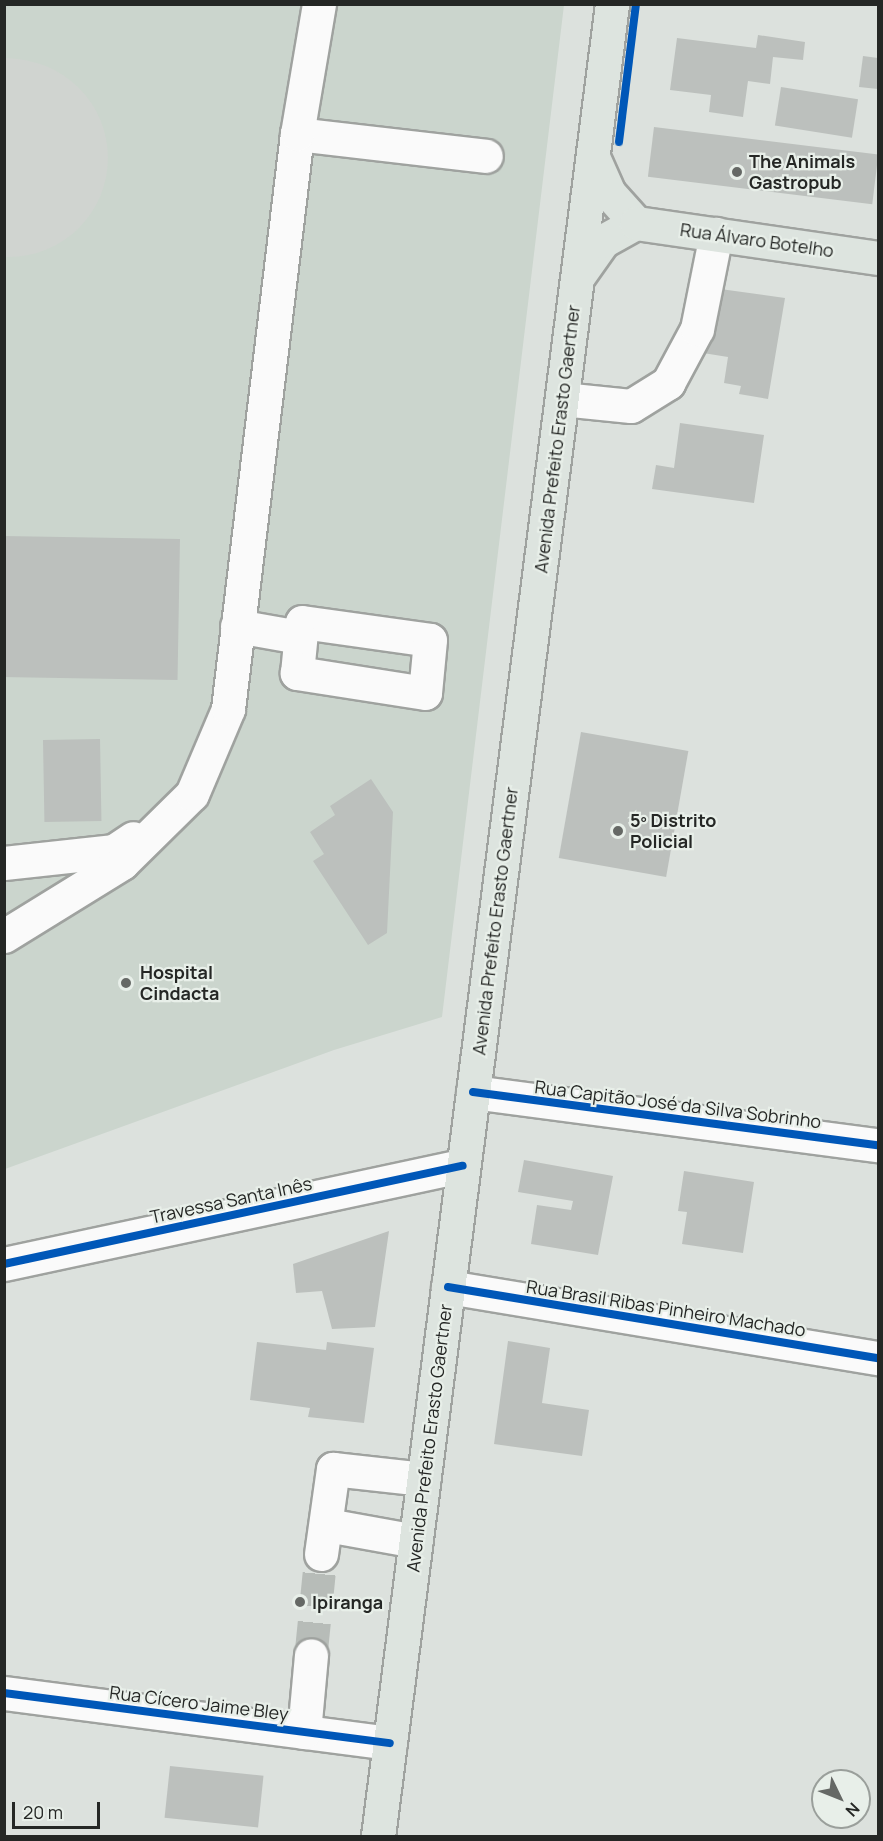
<!DOCTYPE html>
<meta charset="utf-8">
<style>
body{margin:0}
#map{position:relative;width:883px;height:1841px;overflow:hidden;background:#dce1dd;font-family:Manrope,sans-serif}
div>[style]{position:absolute}
[style*='--x']{left:calc(var(--x)*1px);top:calc(var(--y)*1px);width:calc(var(--w)*1px);rotate:calc(var(--a)*1deg)}
.built>*{inset:0;background:#cbd5cd}
.runway>*{height:198px;margin:-99px;padding:0 99px;transform-origin:99px;border-radius:99px;background:#d0d4d0}
.building>*{inset:0;background:#bcc0bd;transform-origin:0 0}
.minor-tunnel>*{height:33px;margin-top:-16.5px;transform-origin:0;background:repeating-linear-gradient(90deg,#b7bcb8 0 33px,transparent 0 49px)}
.roads{filter:drop-shadow(2px 0 #9fa29f) drop-shadow(-2px 0 #9fa29f) drop-shadow(0 2px #9fa29f) drop-shadow(0 -2px #9fa29f)}
.minor>*{height:33px;margin:-16.5px;padding:0 16.5px;transform-origin:16.5px;border-radius:16.5px;background:#fafafa}
.major>*{height:33px;margin:-16.5px;padding:0 16.5px;transform-origin:16.5px;border-radius:16.5px;background:#dde4df}
.cycleway>*{height:8px;margin:-4px;padding:0 4px;transform-origin:4px;border-radius:4px;background:#0057b8}
.dots>*{width:16px;height:16px;translate:-50% -50%;box-sizing:border-box;border:3px solid #e8efe9;border-radius:50%}
span{translate:-50% -50%;white-space:nowrap;text-align:center;line-height:1.15;-webkit-text-stroke:4.5px #e8efe9;paint-order:stroke}
.poi-label{font-size:18px;color:#252725;font-weight:700}
.left{translate:0 -50%;text-align:left}
.street-label{font-size:18px;color:#252725}
.frame{position:absolute;inset:0;border:6px solid #252725;pointer-events:none}
.north{position:absolute;left:811px;top:1769px;width:60px;height:60px;box-sizing:border-box;background:#e8efe9;border:2px solid #9a9f9b;border-radius:50%;rotate:133deg;font-size:16px;font-weight:700;line-height:24px;text-align:center;color:#252725}
.north::after{content:'';display:block;margin:auto;width:21px;height:27px;background:#656865;clip-path:polygon(50% 0,100% 100%,50% 72%,0 100%)}
.scale{position:absolute;left:12px;top:1802px;width:88px;height:27px;box-sizing:border-box;border:3px solid #252725;border-top:0;padding-left:8px;font-size:18px;line-height:21px;white-space:nowrap;color:#252725;-webkit-text-stroke:4px #e8efe9;paint-order:stroke}
</style>
<div id="map">
<div class="built">
<i style="clip-path:polygon(4px 5px,564px 5px,442px 1017px,334px 1050px,5px 1169px)"></i>
</div>
<div class="runway">
<i style="--x:4;--y:157;--w:5;--a:11"></i>
</div>
<div class="building">
<i style="clip-path:polygon(758px 35px,805px 42px,803px 60px,773px 57px,770px 84px,748px 81px,743px 117px,709px 112px,711px 95px,670px 90px,677px 38px,756px 48px)"></i>
<i style="clip-path:polygon(863px 56px,878px 58px,878px 89px,859px 87px)"></i>
<i style="left:781px;top:87px;width:78px;height:39px;rotate:9deg"></i>
<i style="left:654px;top:127px;width:226px;height:50px;rotate:7deg"></i>
<i style="clip-path:polygon(713px 288px,785px 298px,768px 399px,739px 394px,741px 386px,724px 383px,728px 357px,703px 353px)"></i>
<i style="clip-path:polygon(680px 423px,764px 435px,754px 503px,652px 489px,656px 465px,674px 468px)"></i>
<i style="left:4px;top:536px;width:176px;height:141px;rotate:1deg"></i>
<i style="left:581px;top:732px;width:109px;height:128px;rotate:10deg"></i>
<i style="left:100px;top:739px;width:82px;height:57px;rotate:89deg"></i>
<i style="clip-path:polygon(371px 779px,393px 812px,387px 933px,368px 945px,313px 861px,324px 854px,310px 832px,335px 815px,330px 806px)"></i>
<i style="clip-path:polygon(524px 1160px,613px 1176px,598px 1255px,531px 1244px,537px 1205px,571px 1210px,573px 1201px,518px 1192px)"></i>
<i style="clip-path:polygon(684px 1171px,754px 1182px,743px 1253px,682px 1244px,687px 1212px,678px 1211px)"></i>
<i style="clip-path:polygon(389px 1231px,375px 1327px,332px 1329px,322px 1291px,296px 1293px,293px 1264px)"></i>
<i style="clip-path:polygon(508px 1341px,550px 1348px,542px 1403px,589px 1410px,582px 1456px,494px 1444px)"></i>
<i style="clip-path:polygon(257px 1342px,326px 1350px,327px 1342px,374px 1348px,364px 1423px,308px 1417px,310px 1408px,250px 1400px)"></i>
<i style="left:170px;top:1766px;width:94px;height:52px;rotate:6deg"></i>
</div>
<div class="minor-tunnel">
<i style="--x:311;--y:1655;--w:101;--a:-84.3"></i>
</div>
<div class="roads">
<div class="minor">
<i style="--x:297;--y:134;--w:190;--a:6.6"></i>
<i style="--x:562;--y:399;--w:69;--a:5.8"></i>
<i style="--x:631;--y:406;--w:44;--a:-31.9"></i>
<i style="--x:668;--y:383;--w:61;--a:-61.8"></i>
<i style="--x:697;--y:329;--w:97;--a:-78.7"></i>
<i style="--x:302;--y:622;--w:129;--a:8"></i>
<i style="--x:430;--y:640;--w:53;--a:95.4"></i>
<i style="--x:425;--y:693;--w:130;--a:-171.1"></i>
<i style="--x:297;--y:673;--w:51;--a:-84.4"></i>
<i style="--x:237;--y:626;--w:63;--a:10.1"></i>
<i style="--x:4;--y:863;--w:111;--a:-6.2"></i>
<i style="--x:114;--y:851;--w:23;--a:-34"></i>
<i style="--x:4;--y:936;--w:139;--a:-31.7"></i>
<i style="--x:122;--y:863;--w:98;--a:-44.6"></i>
<i style="--x:192;--y:794;--w:92;--a:-67"></i>
<i style="--x:228;--y:709;--w:579;--a:-83.16"></i>
<i style="--x:297;--y:134;--w:132;--a:-80.4"></i>
<i style="--x:473;--y:1092;--w:408;--a:7.5"></i>
<i style="--x:4;--y:1264;--w:469;--a:-12.1"></i>
<i style="--x:448;--y:1287;--w:436;--a:9.4"></i>
<i style="--x:327;--y:1525;--w:90;--a:10.2"></i>
<i style="--x:321;--y:1554;--w:86;--a:-82"></i>
<i style="--x:333;--y:1469;--w:91;--a:6.3"></i>
<i style="--x:4;--y:1693;--w:389;--a:7.4"></i>
<i style="--x:304;--y:1732;--w:77;--a:-84.8"></i>
</div>
<div class="major">
<i style="--x:593;--y:157;--w:39;--a:66"></i>
<i style="--x:609;--y:193;--w:40;--a:48"></i>
<i style="--x:579;--y:275;--w:42;--a:-54.8"></i>
<i style="--x:603;--y:241;--w:38;--a:-29"></i>
<i style="--x:636;--y:223;--w:245;--a:8.2"></i>
<i style="--x:378;--y:1836;--w:1847;--a:-82.72"></i>
</div>
</div>
<div class="cycleway">
<i style="--x:619;--y:142;--w:139;--a:-83"></i>
<i style="--x:473;--y:1092;--w:408;--a:7.5"></i>
<i style="--x:4;--y:1264;--w:469;--a:-12.1"></i>
<i style="--x:448;--y:1287;--w:436;--a:9.4"></i>
<i style="--x:4;--y:1693;--w:389;--a:7.4"></i>
</div>
<div class="dots">
<i style="left:737px;top:172px;background:#656865"></i>
<i style="left:618px;top:831px;background:#656865"></i>
<i style="left:126px;top:983px;background:#656865"></i>
<i style="left:300px;top:1602px;background:#656865"></i>
</div>
<div class="poi-label">
<span class="left" style="left:749px;top:172px">The Animals<br>Gastropub</span>
<span class="left" style="left:630px;top:831px">5º Distrito<br>Policial</span>
<span class="left" style="left:140px;top:983px">Hospital<br>Cindacta</span>
<span class="left" style="left:312px;top:1602px">Ipiranga</span>
</div>
<div class="street-label">
<span style="left:757px;top:240px;rotate:8deg">Rua Álvaro Botelho</span>
<span style="left:557px;top:439px;rotate:-83deg">Avenida Prefeito Erasto Gaertner</span>
<span style="left:495px;top:921px;rotate:-83deg">Avenida Prefeito Erasto Gaertner</span>
<span style="left:678px;top:1104px;rotate:7deg">Rua Capitão José da Silva Sobrinho</span>
<span style="left:231px;top:1200px;rotate:-12deg">Travessa Santa Inês</span>
<span style="left:666px;top:1308px;rotate:9deg">Rua Brasil Ribas Pinheiro Machado</span>
<span style="left:429px;top:1438px;rotate:-83deg">Avenida Prefeito Erasto Gaertner</span>
<span style="left:199px;top:1703px;rotate:7deg">Rua Cícero Jaime Bley</span>
</div>
<div class="frame"></div>
<div class="north">N</div>
<div class="scale">20 m</div>
</div>
